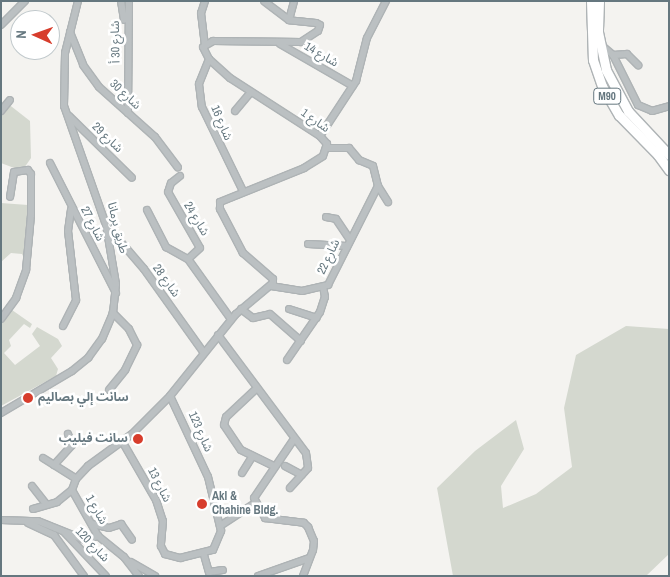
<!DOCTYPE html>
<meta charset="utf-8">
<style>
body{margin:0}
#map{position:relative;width:670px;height:577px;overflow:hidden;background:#f4f3f0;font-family:"Archivo Narrow","Noto Sans Arabic",sans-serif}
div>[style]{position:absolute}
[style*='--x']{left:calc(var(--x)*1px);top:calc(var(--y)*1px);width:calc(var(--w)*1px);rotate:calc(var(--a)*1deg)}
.green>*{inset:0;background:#d4d8cf}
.roads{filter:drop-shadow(1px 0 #aeb3b5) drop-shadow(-1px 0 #aeb3b5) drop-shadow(0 1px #aeb3b5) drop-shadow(0 -1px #aeb3b5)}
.minor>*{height:6px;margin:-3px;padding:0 3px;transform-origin:3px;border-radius:3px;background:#bbc0c2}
.highway>*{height:9px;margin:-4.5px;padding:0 4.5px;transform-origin:4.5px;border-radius:4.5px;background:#fff}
.dots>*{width:14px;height:14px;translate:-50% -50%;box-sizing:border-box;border:2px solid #fff;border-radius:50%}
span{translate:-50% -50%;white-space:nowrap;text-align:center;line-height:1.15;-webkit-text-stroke:5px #fff;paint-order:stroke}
.shield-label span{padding:1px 4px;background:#fff;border:1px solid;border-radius:4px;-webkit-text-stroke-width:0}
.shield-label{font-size:11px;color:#65777f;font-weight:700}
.street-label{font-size:12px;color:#65777f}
.poi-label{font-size:12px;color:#65777f;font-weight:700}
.left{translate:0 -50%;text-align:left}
.right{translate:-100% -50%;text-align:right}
.frame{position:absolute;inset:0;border:2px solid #65777f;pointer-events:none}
.north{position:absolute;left:10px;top:10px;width:50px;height:50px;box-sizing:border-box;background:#fff;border:1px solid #c1c9cc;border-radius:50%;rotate:272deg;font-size:14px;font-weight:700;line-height:20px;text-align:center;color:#65777f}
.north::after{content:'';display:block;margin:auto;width:18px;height:22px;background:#d73d2c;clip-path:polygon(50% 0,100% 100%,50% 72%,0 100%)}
</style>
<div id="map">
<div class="green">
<i style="clip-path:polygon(7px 103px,30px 121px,31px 158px,22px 171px,1px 163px,1px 109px)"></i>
<i style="clip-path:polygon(1px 203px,28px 205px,24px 258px,22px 254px,11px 253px,1px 262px)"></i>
<i style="clip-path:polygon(12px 310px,32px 324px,30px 328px,24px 324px,9px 340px,11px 346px,4px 353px,15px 365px,40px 346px,32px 334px,37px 327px,58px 339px,62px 346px,51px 358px,58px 369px,56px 376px,1px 406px,1px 325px)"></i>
<i style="clip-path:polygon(626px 326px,669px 329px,669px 554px,646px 576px,453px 576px,437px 488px,475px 451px,516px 420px,524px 449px,501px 486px,503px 508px,536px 494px,572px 467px,564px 408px,576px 355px)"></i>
</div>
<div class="roads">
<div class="minor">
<i style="--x:121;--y:1;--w:19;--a:81"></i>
<i style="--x:205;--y:1;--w:13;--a:108"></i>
<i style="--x:201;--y:13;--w:31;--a:83"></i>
<i style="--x:289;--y:20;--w:20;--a:-75"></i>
<i style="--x:1;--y:25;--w:34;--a:-45"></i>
<i style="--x:70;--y:32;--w:35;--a:68"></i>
<i style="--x:83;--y:65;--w:27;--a:54"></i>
<i style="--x:99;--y:87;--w:75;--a:41.8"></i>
<i style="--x:155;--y:137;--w:38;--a:53"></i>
<i style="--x:280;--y:44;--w:84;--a:29.9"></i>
<i style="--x:600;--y:44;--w:17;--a:40"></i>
<i style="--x:613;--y:55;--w:56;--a:63.4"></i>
<i style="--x:638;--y:105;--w:15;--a:23"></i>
<i style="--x:652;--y:111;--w:18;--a:-16"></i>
<i style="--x:613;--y:55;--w:14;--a:-4"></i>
<i style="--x:627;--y:54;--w:16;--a:45"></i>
<i style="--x:209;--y:59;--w:27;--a:112"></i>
<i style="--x:199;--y:84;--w:23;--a:83"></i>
<i style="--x:202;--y:107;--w:93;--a:64"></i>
<i style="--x:1;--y:111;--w:14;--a:-51"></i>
<i style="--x:235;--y:111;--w:23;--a:-50"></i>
<i style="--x:128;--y:113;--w:112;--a:-89.5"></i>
<i style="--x:69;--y:116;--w:88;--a:44.5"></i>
<i style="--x:320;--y:136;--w:66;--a:-56.8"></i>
<i style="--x:356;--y:81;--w:44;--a:-75.7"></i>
<i style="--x:367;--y:38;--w:42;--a:-62.8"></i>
<i style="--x:328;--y:148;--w:21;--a:0"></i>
<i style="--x:349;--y:148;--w:16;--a:50"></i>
<i style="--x:359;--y:160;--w:15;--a:23"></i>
<i style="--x:373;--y:166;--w:21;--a:76"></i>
<i style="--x:378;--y:186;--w:19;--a:58"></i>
<i style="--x:50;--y:163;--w:146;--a:63.1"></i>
<i style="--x:180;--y:176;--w:11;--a:142"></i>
<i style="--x:171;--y:183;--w:9;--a:108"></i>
<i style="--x:168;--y:192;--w:64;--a:60.3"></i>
<i style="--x:200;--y:248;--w:16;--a:137"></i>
<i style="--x:188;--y:259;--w:74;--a:54.4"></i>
<i style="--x:147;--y:210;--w:42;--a:62.8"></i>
<i style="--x:166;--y:247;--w:25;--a:29"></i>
<i style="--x:326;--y:217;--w:10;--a:11"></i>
<i style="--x:336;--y:219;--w:25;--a:56"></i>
<i style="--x:108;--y:227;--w:55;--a:49.4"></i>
<i style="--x:144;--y:269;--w:103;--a:54.5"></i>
<i style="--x:308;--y:244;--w:39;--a:3"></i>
<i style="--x:271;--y:286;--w:31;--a:9"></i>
<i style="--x:302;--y:291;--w:27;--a:-13"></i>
<i style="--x:328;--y:285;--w:111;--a:-63.2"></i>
<i style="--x:241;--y:309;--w:15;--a:37"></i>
<i style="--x:253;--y:318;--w:17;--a:-13"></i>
<i style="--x:270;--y:314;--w:41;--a:41.1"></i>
<i style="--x:289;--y:309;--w:29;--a:18"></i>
<i style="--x:1;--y:319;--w:26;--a:-54"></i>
<i style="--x:16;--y:298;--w:30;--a:-70"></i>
<i style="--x:26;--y:270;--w:55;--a:-84.8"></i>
<i style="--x:31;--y:215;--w:41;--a:-90"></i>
<i style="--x:31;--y:174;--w:5;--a:-127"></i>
<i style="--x:28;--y:170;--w:14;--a:172"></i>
<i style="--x:14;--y:172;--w:25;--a:99"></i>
<i style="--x:63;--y:326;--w:29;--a:-63"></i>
<i style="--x:76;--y:300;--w:69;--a:-96.6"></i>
<i style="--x:68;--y:231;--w:22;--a:-82"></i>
<i style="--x:218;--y:335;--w:147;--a:53.3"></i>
<i style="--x:306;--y:453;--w:15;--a:82"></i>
<i style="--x:308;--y:468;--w:27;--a:132"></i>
<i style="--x:287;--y:360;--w:58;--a:-55.5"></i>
<i style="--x:320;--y:312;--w:16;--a:-72"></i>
<i style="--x:325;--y:297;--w:10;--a:-101"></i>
<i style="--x:257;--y:388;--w:42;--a:136.9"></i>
<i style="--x:226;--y:417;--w:8;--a:104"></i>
<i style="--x:224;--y:425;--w:30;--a:56"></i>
<i style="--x:241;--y:450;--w:37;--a:26"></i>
<i style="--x:109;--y:390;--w:26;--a:-51"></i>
<i style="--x:125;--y:370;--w:28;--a:-64"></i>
<i style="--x:137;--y:345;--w:18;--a:-117"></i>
<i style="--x:129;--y:329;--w:23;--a:-135"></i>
<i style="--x:1;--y:413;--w:82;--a:-30.6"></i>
<i style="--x:72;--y:371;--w:21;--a:-39"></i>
<i style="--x:88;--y:358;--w:24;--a:-54"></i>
<i style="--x:102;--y:339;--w:28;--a:-67"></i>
<i style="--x:113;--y:313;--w:29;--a:-84"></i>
<i style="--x:116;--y:284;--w:60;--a:-99.6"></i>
<i style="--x:106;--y:225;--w:126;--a:-109.4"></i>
<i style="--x:64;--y:106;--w:53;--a:-88.9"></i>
<i style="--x:65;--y:53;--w:54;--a:-76"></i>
<i style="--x:294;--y:439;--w:71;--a:124.1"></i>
<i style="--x:254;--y:498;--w:23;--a:61"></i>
<i style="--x:265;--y:518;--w:39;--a:7"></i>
<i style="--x:304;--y:523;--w:6;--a:45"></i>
<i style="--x:308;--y:527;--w:15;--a:67"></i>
<i style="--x:314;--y:541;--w:9;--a:96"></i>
<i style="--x:313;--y:550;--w:28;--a:111"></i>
<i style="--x:122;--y:441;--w:68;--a:60"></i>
<i style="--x:156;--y:500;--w:22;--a:72"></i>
<i style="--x:163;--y:521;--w:25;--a:95"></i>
<i style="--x:161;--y:546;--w:9;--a:63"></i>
<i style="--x:165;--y:554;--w:16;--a:15"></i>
<i style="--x:180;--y:558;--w:34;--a:-14"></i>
<i style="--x:213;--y:550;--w:21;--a:-67"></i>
<i style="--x:221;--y:531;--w:56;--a:-103.5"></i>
<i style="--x:208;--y:477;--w:89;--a:-115.1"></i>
<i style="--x:43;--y:458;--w:39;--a:32"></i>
<i style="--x:54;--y:465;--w:27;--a:-48"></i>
<i style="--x:72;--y:445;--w:12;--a:-110"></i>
<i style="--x:285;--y:466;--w:19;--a:28"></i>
<i style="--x:242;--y:473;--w:19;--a:-58"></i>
<i style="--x:32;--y:486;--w:24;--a:52"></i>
<i style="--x:33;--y:509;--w:25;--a:-16"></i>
<i style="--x:57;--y:502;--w:19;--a:-39"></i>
<i style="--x:1;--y:520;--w:37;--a:2"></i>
<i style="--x:38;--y:521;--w:51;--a:22"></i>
<i style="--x:85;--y:540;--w:14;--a:-17"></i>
<i style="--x:98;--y:536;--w:53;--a:-119.5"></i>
<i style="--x:72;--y:490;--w:12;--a:-70"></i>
<i style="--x:76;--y:479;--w:18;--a:-47"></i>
<i style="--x:88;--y:466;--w:54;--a:-36"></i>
<i style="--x:132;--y:434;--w:54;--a:-45"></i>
<i style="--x:170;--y:396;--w:105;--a:-51.2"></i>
<i style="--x:236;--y:314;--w:48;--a:-40"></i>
<i style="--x:273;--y:283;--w:4;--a:-90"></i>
<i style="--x:273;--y:279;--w:40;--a:-139"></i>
<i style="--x:243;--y:253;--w:50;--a:-117.6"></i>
<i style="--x:220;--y:209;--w:7;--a:-90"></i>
<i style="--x:220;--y:202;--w:91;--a:-22"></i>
<i style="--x:304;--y:168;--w:22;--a:-32"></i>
<i style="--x:323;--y:156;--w:13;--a:-72"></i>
<i style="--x:327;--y:144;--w:11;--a:-131"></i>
<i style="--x:320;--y:136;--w:107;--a:-147.2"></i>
<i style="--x:230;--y:78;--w:28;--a:-138"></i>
<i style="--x:209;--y:59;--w:13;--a:-117"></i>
<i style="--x:203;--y:47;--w:12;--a:-31"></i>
<i style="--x:213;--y:41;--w:88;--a:0.7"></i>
<i style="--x:301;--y:42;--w:20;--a:-33"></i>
<i style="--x:318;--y:31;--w:6;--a:-72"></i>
<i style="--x:320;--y:25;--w:4;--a:-153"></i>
<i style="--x:316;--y:23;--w:27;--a:-174"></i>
<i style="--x:289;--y:20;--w:31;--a:-143"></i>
<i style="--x:28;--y:523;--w:29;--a:25"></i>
<i style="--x:54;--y:535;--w:51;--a:53.8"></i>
<i style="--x:92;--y:524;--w:17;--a:13"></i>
<i style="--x:109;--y:528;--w:13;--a:-18"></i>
<i style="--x:121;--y:524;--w:19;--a:55"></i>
<i style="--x:220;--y:526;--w:42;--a:-33.3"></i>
<i style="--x:65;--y:533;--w:59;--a:46.4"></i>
<i style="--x:98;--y:536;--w:33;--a:39"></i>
<i style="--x:124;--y:557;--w:24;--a:52"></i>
<i style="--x:204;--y:555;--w:18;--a:74"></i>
<i style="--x:209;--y:572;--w:14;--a:-8"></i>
<i style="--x:131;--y:562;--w:28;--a:30"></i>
<i style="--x:258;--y:576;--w:54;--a:-19.4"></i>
</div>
<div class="highway">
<i style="--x:591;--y:1;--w:59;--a:88.1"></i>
<i style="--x:593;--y:60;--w:28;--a:71"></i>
<i style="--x:602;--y:86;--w:34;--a:60"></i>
<i style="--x:619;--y:115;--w:56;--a:45.7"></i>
<i style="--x:658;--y:155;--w:19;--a:54"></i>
<i style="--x:599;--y:1;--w:31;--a:92"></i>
<i style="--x:598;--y:32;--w:39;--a:78"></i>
<i style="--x:606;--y:70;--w:47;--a:61.8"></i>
<i style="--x:628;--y:111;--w:60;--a:47"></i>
</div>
</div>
<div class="dots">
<i style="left:28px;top:398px;background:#d73d2c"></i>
<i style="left:138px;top:439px;background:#d73d2c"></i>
<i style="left:202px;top:504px;background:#d73d2c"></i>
</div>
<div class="shield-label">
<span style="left:607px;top:96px">M90</span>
</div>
<div class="street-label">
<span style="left:116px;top:42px;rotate:-91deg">شارع 30 أ</span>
<span style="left:321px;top:55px;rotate:30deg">شارع 14</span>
<span style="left:125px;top:95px;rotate:43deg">شارع 30</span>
<span style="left:315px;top:121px;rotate:35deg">شارع 1</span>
<span style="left:221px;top:123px;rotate:67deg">شارع 16</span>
<span style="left:107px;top:138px;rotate:44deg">شارع 29</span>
<span style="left:196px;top:219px;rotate:59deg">شارع 24</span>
<span style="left:92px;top:224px;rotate:63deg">شارع 27</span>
<span style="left:117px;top:228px;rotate:76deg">طريق برمانا</span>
<span style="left:329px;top:257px;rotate:-65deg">شارع 22</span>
<span style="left:166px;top:281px;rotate:54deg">شارع 28</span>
<span style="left:200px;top:432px;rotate:66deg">شارع 123</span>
<span style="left:159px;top:485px;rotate:63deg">شارع 13</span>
<span style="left:96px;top:510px;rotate:60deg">شارع 1</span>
<span style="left:92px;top:545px;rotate:46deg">شارع 120</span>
</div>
<div class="poi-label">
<span class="left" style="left:38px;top:398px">سانت إلي بصاليم</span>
<span class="right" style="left:128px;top:439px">سانت فيليب</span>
<span class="left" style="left:212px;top:504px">Akl &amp;<br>Chahine Bldg.</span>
</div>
<div class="frame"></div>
<div class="north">N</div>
</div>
